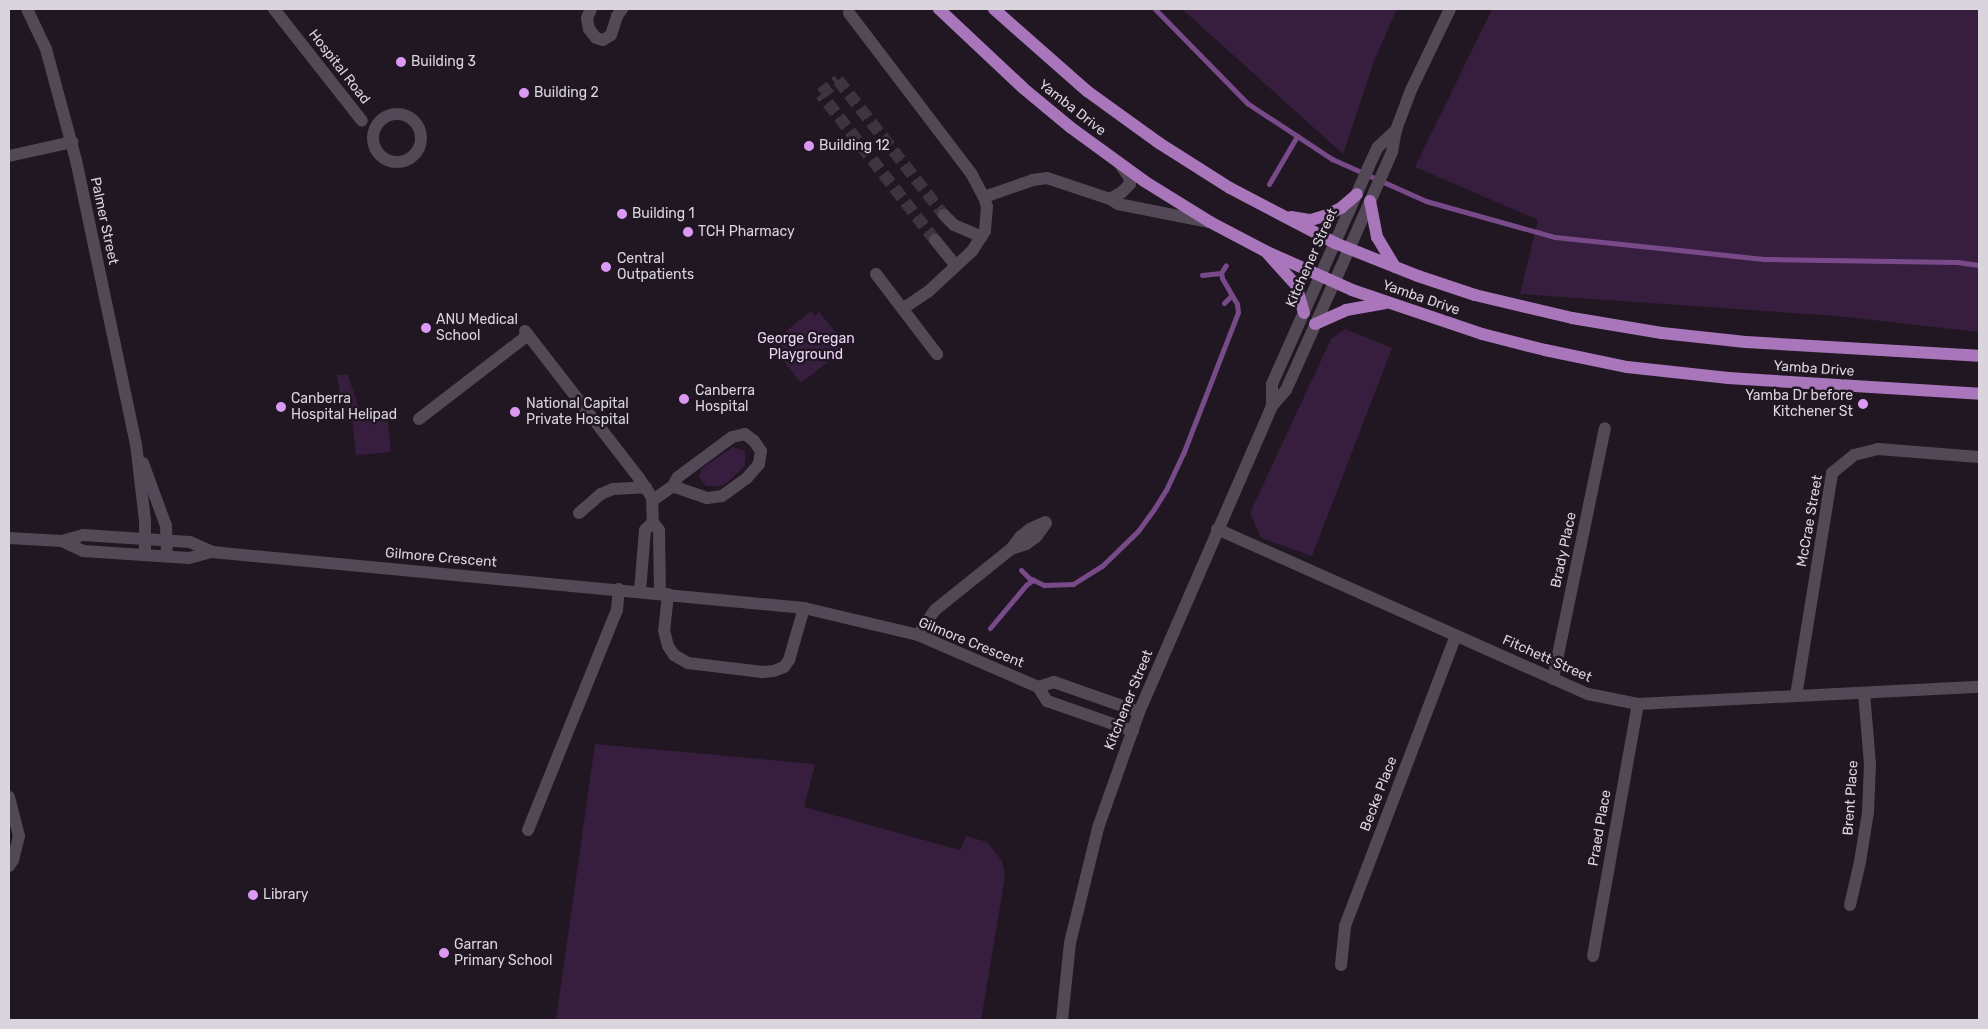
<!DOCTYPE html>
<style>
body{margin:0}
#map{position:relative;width:1988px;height:1029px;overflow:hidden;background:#201722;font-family:Rubik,sans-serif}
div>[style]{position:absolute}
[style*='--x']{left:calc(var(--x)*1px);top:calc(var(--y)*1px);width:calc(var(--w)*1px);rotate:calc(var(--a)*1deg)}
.green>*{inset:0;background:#371e3f;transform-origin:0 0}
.stream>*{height:5px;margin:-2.5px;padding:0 2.5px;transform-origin:2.5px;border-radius:2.5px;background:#794a89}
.minor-tunnel>*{height:12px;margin-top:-6px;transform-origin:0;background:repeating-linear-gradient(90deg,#3c343e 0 12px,transparent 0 18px)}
.minor>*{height:12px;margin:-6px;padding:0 6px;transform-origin:6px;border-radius:6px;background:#534956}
.minor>.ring{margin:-6px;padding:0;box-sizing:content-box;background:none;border:12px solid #534956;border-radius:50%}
.major>*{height:12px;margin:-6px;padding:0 6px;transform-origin:6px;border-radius:6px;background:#a975bb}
.dots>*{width:14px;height:14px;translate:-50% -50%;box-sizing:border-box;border:2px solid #201722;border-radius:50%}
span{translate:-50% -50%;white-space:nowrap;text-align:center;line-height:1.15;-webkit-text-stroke:5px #201722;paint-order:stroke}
.poi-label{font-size:14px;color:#dad5dd}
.left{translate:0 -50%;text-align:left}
.right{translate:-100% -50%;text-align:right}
.street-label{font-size:14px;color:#dad5dd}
.park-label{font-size:14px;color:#ecd1f6}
.frame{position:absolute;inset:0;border:10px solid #dad5dd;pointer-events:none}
</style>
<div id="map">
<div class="green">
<i style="clip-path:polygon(1182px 9px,1397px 9px,1374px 61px,1343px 154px)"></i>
<i style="clip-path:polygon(1492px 9px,1979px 9px,1979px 332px,1837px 316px,1520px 294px,1538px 220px,1415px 167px)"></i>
<i style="clip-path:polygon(811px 311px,815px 316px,819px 312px,841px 339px,837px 343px,843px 350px,801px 383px,770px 344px)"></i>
<i style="clip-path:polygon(1345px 329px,1392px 348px,1312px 556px,1261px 538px,1250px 513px,1331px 339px)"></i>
<i style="clip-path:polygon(337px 375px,348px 375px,359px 409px,343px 411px)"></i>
<i style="left:387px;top:415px;width:37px;height:35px;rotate:84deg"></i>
<i style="clip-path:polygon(733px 447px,745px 451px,745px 465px,727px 483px,720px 486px,706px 486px,699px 477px,701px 469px)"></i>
<i style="clip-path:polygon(595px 744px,815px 764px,804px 807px,960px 850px,966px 836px,987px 842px,1002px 861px,1005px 876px,981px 1020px,556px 1020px)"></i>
</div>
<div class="stream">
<i style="--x:1155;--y:9;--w:132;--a:45.6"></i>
<i style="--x:1247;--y:103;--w:102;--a:33.4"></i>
<i style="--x:1332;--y:159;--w:103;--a:24.1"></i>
<i style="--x:1426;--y:201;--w:134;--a:15.6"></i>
<i style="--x:1555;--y:237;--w:212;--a:6"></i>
<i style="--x:1766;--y:259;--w:191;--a:0.9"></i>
<i style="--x:1957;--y:262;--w:22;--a:8"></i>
<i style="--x:1269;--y:184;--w:56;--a:-59.7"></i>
<i style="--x:1202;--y:275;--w:19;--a:-6"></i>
<i style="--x:1224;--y:303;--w:11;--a:-45"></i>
<i style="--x:1021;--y:570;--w:11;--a:45"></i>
<i style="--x:1029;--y:578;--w:17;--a:25"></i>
<i style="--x:1044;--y:585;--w:29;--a:-2"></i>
<i style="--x:1073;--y:584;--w:34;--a:-32"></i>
<i style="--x:1102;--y:566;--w:50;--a:-44.2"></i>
<i style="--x:1138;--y:531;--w:27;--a:-54"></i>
<i style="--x:1154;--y:509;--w:22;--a:-58"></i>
<i style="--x:1166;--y:490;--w:40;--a:-65"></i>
<i style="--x:1183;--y:454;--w:152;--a:-68.8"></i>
<i style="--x:1238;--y:312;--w:8;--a:-97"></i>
<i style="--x:1237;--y:304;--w:30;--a:-120"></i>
<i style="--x:1222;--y:278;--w:5;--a:-101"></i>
<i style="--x:1221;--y:273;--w:9;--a:-58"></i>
<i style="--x:990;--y:628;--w:56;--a:-50.1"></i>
<i style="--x:1026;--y:585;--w:9;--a:-36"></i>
</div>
<div class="minor-tunnel">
<i style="--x:935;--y:240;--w:185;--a:-128"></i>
<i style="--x:821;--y:94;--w:22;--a:-39"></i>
<i style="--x:838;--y:80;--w:172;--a:51.9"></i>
</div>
<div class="minor">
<i style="--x:27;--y:9;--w:44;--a:64.6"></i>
<i style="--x:46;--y:49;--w:115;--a:74.9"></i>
<i style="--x:76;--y:160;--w:290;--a:78.1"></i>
<i style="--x:136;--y:444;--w:78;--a:83.3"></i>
<i style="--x:145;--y:521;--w:34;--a:90"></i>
<i style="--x:274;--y:9;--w:142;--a:51.8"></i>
<i style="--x:591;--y:9;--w:10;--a:114"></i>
<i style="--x:587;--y:18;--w:11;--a:80"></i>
<i style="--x:589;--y:29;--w:11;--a:52"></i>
<i style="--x:596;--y:38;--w:7;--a:16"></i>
<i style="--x:603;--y:40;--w:9;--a:-32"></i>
<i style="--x:611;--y:35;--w:20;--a:-72"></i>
<i style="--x:617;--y:16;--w:9;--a:-54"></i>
<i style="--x:849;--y:13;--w:201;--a:52.7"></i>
<i style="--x:971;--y:173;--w:27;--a:62"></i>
<i style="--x:984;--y:197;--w:10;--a:73"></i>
<i style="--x:987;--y:207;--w:24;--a:95"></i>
<i style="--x:985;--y:231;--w:24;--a:123"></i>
<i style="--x:972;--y:251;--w:59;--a:137.1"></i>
<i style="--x:929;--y:291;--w:32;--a:146"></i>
<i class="ring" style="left:373px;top:114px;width:36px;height:36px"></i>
<i style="--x:9;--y:156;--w:65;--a:-12.5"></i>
<i style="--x:984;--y:197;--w:52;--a:-19.1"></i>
<i style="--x:1033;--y:180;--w:14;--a:-8"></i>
<i style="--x:1047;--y:178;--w:66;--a:18.4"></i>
<i style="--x:1110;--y:199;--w:9;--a:32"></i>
<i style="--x:1118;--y:204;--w:93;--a:11.2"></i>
<i style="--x:1110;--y:199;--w:14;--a:-30"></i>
<i style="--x:1122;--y:192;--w:11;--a:-45"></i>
<i style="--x:1130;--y:184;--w:7;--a:-98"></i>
<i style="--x:1129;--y:177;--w:16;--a:-125"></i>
<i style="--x:944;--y:215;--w:14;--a:45"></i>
<i style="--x:954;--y:225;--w:30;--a:23"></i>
<i style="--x:935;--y:240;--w:33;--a:51"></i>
<i style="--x:876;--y:274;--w:101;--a:52.7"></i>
<i style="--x:525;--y:331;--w:186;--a:52.2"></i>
<i style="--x:639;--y:478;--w:23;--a:56"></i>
<i style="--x:652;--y:497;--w:25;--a:88"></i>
<i style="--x:653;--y:522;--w:10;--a:53"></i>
<i style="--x:659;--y:530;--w:62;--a:89.1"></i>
<i style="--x:1272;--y:406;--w:22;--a:-90"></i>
<i style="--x:1272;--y:384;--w:236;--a:-66"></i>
<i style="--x:1368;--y:168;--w:23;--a:-65"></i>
<i style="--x:1378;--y:147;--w:25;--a:-43"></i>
<i style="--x:419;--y:419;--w:138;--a:-37.6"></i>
<i style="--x:143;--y:463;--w:67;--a:69.9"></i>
<i style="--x:166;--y:526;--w:23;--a:88"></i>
<i style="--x:653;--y:500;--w:24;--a:-35"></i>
<i style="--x:673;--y:486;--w:10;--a:-61"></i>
<i style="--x:678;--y:477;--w:67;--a:-36.5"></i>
<i style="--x:732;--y:437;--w:13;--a:-13"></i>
<i style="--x:745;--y:434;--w:11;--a:38"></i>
<i style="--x:754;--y:441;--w:12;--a:55"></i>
<i style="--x:761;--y:451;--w:13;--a:99"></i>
<i style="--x:759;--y:464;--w:18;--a:131"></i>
<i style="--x:747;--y:478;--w:31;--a:144"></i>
<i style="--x:722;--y:496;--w:15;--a:172"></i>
<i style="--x:707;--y:498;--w:36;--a:-161"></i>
<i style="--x:579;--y:513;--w:29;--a:-41"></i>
<i style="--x:601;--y:494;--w:13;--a:-23"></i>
<i style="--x:613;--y:489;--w:33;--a:-3"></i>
<i style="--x:1217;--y:529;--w:406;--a:24"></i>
<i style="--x:1588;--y:694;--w:51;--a:11.3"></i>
<i style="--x:1638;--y:704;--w:341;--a:-2.9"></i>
<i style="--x:9;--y:538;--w:53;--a:3.2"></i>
<i style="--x:62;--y:541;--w:22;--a:-16"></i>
<i style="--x:83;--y:535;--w:107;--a:3.7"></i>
<i style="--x:190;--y:542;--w:24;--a:24"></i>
<i style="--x:212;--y:552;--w:595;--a:5.4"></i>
<i style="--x:804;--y:608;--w:117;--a:13.3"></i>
<i style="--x:918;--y:635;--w:131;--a:23.4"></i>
<i style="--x:1038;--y:687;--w:17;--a:57"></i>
<i style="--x:1047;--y:701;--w:91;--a:19.2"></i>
<i style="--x:62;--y:541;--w:23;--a:25"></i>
<i style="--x:83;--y:551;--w:106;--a:3.8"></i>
<i style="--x:189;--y:558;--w:24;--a:-15"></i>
<i style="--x:1011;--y:549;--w:16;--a:-18"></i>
<i style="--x:1026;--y:544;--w:12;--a:-35"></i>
<i style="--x:1036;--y:537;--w:17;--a:-54"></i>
<i style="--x:640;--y:591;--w:61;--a:-85.3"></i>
<i style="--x:645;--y:530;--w:11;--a:-45"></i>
<i style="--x:668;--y:594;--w:36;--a:96"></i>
<i style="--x:664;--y:630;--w:16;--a:76"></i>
<i style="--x:668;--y:646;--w:11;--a:56"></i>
<i style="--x:674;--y:655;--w:16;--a:30"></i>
<i style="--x:688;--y:663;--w:75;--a:6.9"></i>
<i style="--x:762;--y:672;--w:12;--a:-5"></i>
<i style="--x:774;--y:671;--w:11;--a:-22"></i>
<i style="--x:784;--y:667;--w:9;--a:-54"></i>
<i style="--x:789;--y:660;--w:54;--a:-73.9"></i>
<i style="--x:918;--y:635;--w:30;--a:-56"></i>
<i style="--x:935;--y:610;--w:97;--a:-38.8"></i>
<i style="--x:1011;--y:549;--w:15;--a:-53"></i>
<i style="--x:1020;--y:537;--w:13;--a:-39"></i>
<i style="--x:1030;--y:529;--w:17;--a:-24"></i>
<i style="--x:1553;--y:679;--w:256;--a:-78.3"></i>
<i style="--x:1038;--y:687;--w:17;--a:-17"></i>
<i style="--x:1054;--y:682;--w:90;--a:19.4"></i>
<i style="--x:1796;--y:696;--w:226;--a:-80.8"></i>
<i style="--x:1832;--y:473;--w:28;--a:-39"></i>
<i style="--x:1854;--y:455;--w:25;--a:-14"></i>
<i style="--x:1878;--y:449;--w:101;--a:4.5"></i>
<i style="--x:9;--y:797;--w:40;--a:75.6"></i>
<i style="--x:19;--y:836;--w:25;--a:104"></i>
<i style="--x:13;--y:860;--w:7;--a:124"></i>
<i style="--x:528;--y:830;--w:237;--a:-68"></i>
<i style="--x:617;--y:610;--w:21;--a:-85"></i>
<i style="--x:1850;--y:905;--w:44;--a:-76.9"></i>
<i style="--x:1860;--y:862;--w:51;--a:-80.9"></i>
<i style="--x:1868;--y:812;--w:48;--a:-87.6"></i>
<i style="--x:1870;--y:764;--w:71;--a:-94.8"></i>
<i style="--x:1593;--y:956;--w:256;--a:-79.9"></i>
<i style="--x:1341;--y:965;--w:39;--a:-84"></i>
<i style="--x:1345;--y:926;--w:311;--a:-69.1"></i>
<i style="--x:1062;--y:1020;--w:77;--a:-84.1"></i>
<i style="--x:1070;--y:943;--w:118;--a:-76.3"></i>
<i style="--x:1098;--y:828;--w:123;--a:-70.5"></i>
<i style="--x:1139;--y:712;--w:334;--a:-66.5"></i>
<i style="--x:1272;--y:406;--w:21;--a:-49"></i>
<i style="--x:1286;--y:390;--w:154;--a:-65.9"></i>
<i style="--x:1349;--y:249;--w:106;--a:-66.1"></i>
<i style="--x:1392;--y:152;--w:22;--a:-80"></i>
<i style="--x:1396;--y:130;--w:43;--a:-69.4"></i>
<i style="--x:1411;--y:90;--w:90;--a:-64.3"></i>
</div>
<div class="major">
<i style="--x:939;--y:9;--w:115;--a:43.2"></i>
<i style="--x:1023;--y:88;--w:61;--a:39.7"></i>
<i style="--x:1070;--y:127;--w:92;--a:36.1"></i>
<i style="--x:1144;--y:181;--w:78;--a:31.8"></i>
<i style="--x:1210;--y:222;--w:62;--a:27.8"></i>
<i style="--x:1265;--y:251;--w:95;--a:24.1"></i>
<i style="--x:1352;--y:290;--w:137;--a:18.7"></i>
<i style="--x:1482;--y:334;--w:65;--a:14.3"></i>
<i style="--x:1545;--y:350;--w:84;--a:11.7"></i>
<i style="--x:1627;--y:367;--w:102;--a:6.2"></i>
<i style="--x:1728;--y:378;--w:252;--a:3.6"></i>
<i style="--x:994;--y:9;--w:124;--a:41.4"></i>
<i style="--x:1087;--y:91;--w:89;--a:35.8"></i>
<i style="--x:1159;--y:143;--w:84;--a:32.4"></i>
<i style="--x:1230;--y:188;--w:119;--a:27.6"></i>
<i style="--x:1335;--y:243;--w:89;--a:21.7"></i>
<i style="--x:1418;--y:276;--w:60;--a:18.4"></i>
<i style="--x:1475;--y:295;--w:100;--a:13.3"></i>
<i style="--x:1572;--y:318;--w:91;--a:9.5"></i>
<i style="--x:1662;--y:333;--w:84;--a:6.1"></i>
<i style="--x:1746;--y:342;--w:233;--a:3.4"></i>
<i style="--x:1370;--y:201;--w:37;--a:79"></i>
<i style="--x:1377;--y:237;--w:35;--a:59"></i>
<i style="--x:1291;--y:217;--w:20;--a:9"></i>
<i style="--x:1311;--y:220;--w:17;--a:-17"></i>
<i style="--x:1327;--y:215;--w:16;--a:-27"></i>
<i style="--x:1341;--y:208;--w:21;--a:-41"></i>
<i style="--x:1268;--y:254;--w:42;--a:47.9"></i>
<i style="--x:1296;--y:285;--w:29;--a:74"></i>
<i style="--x:1315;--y:324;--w:34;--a:-24"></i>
<i style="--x:1346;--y:310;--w:39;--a:-10"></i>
</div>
<div class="dots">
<i style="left:401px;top:62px;background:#dc99f4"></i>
<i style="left:524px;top:93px;background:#dc99f4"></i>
<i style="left:809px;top:146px;background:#dc99f4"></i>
<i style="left:622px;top:214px;background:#dc99f4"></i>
<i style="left:688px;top:232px;background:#dc99f4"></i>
<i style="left:606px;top:267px;background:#dc99f4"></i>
<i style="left:426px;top:328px;background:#dc99f4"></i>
<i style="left:684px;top:399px;background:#dc99f4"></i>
<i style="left:1863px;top:404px;background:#dc99f4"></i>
<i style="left:281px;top:407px;background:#dc99f4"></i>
<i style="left:515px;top:412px;background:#dc99f4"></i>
<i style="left:253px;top:895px;background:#dc99f4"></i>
<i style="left:444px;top:953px;background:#dc99f4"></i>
</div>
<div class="poi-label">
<span class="left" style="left:411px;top:62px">Building 3</span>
<span class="left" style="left:534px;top:93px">Building 2</span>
<span class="left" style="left:819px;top:146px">Building 12</span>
<span class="left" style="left:632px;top:214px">Building 1</span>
<span class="left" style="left:698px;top:232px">TCH Pharmacy</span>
<span class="left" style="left:617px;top:267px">Central<br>Outpatients</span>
<span class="left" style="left:436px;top:328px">ANU Medical<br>School</span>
<span class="left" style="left:695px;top:399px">Canberra<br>Hospital</span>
<span class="right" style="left:1853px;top:404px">Yamba Dr before<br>Kitchener St</span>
<span class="left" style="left:291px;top:407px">Canberra<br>Hospital Helipad</span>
<span class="left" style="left:526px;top:412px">National Capital<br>Private Hospital</span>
<span class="left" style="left:263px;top:895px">Library</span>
<span class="left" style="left:454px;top:953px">Garran<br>Primary School</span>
</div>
<div class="street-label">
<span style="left:339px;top:67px;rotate:52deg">Hospital Road</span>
<span style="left:1072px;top:108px;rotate:38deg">Yamba Drive</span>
<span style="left:104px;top:221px;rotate:78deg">Palmer Street</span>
<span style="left:1312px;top:258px;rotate:-66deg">Kitchener Street</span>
<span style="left:1421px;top:298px;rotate:19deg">Yamba Drive</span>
<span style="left:1814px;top:369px;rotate:4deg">Yamba Drive</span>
<span style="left:1810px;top:521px;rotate:-80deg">McCrae Street</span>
<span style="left:1564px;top:550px;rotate:-78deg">Brady Place</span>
<span style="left:441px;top:558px;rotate:5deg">Gilmore Crescent</span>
<span style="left:971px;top:643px;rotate:22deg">Gilmore Crescent</span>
<span style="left:1547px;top:659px;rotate:24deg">Fitchett Street</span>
<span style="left:1129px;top:700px;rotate:-68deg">Kitchener Street</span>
<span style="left:1379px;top:794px;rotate:-69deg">Becke Place</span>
<span style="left:1851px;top:798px;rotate:-86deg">Brent Place</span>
<span style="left:1600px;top:828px;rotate:-80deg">Praed Place</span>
</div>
<div class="park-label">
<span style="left:806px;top:347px">George Gregan<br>Playground</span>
</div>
<div class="frame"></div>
</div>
